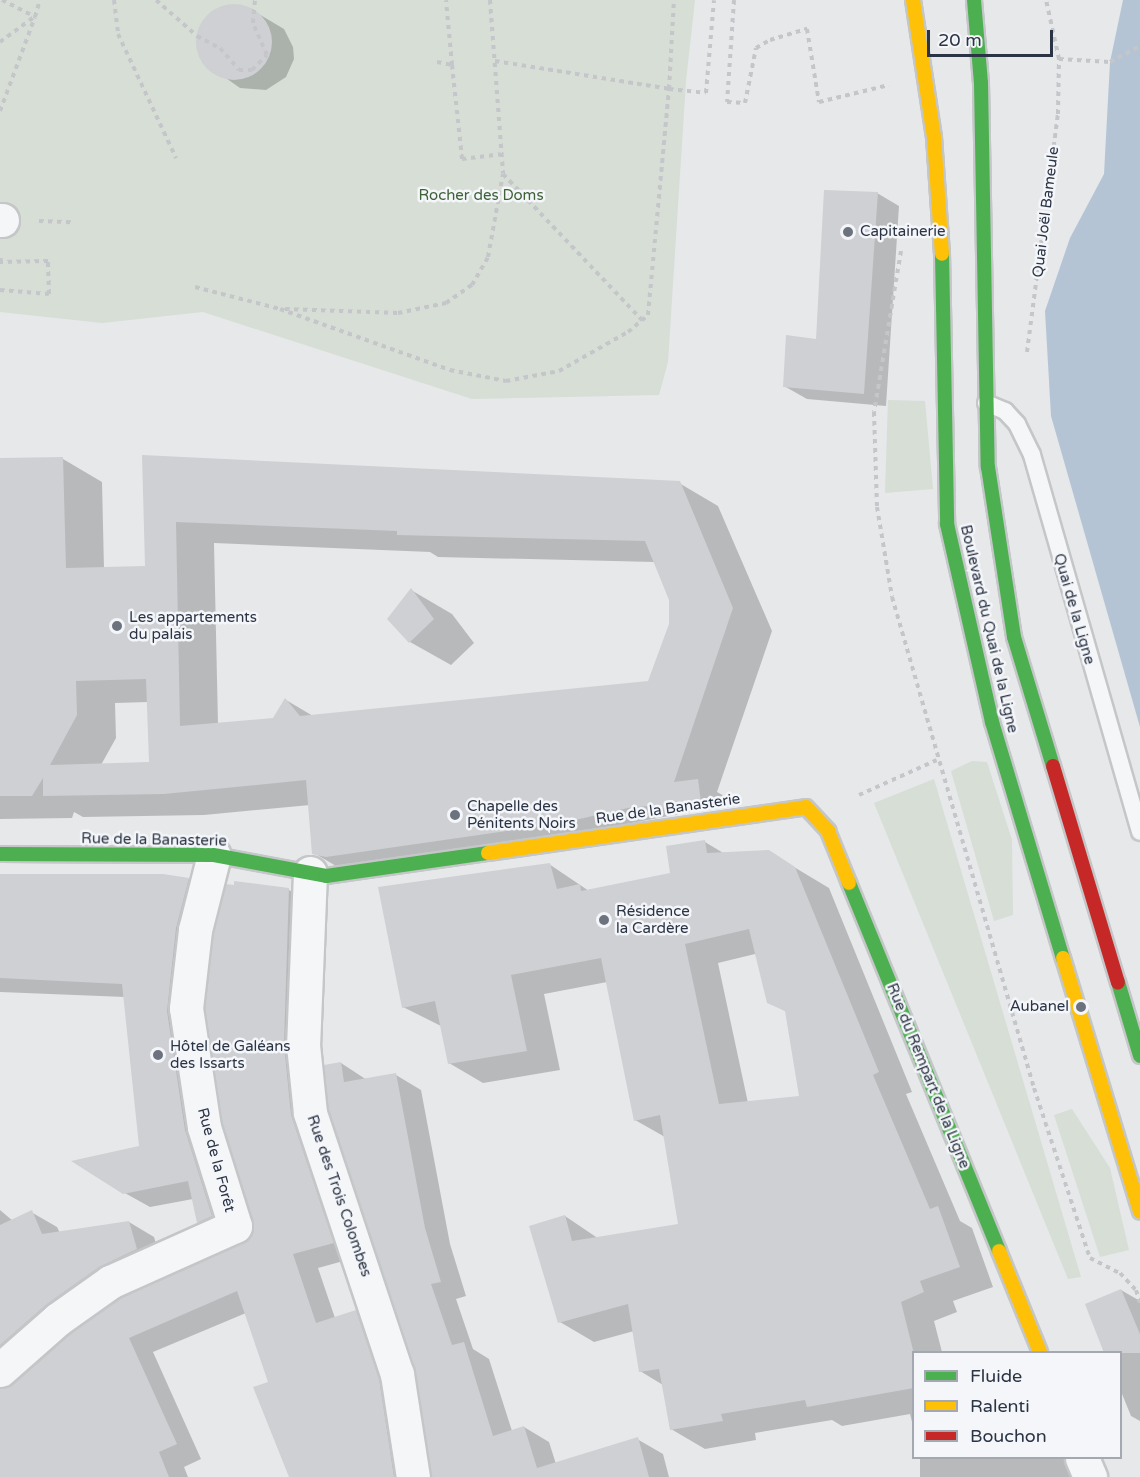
<!DOCTYPE html>
<meta charset="utf-8">
<style>
body{margin:0}
#map{position:relative;width:1140px;height:1477px;overflow:hidden;background:#e6e8ea;font-family:"Varela Round",sans-serif}
div>[style]{position:absolute}
[style*='--x']{left:calc(var(--x)*1px);top:calc(var(--y)*1px);width:calc(var(--w)*1px);rotate:calc(var(--a)*1deg)}
.green>*{inset:0;background:#d6ded6}
.water>*{inset:0;background:#b4c4d5}
.shadow>*{inset:0;background:#0003;transform-origin:0 0}
.building>*{inset:0;background:#ced0d3}
.round{border-radius:50%}
.path>*{height:4px;margin-top:-2px;transform-origin:0;background:repeating-linear-gradient(90deg,#c5c6ca 0 4.5px,transparent 0 9px)}
.roads{filter:drop-shadow(2px 0 #c4c6c8) drop-shadow(-2px 0 #c4c6c8) drop-shadow(0 2px #c4c6c8) drop-shadow(0 -2px #c4c6c8)}
.lane>*{height:16px;margin:-8px;padding:0 8px;transform-origin:8px;border-radius:8px;background:#f5f6f7}
.street>*{height:33px;margin:-16.5px;padding:0 16.5px;transform-origin:16.5px;border-radius:16.5px;background:#f5f6f7}
.fast>*{height:14px;margin:-7px;padding:0 7px;transform-origin:7px;border-radius:7px;background:#4caf50}
.slow>*{height:14px;margin:-7px;padding:0 7px;transform-origin:7px;border-radius:7px;background:#ffc107}
.jam>*{height:14px;margin:-7px;padding:0 7px;transform-origin:7px;border-radius:7px;background:#c62828}
.dots>*{width:16px;height:16px;translate:-50% -50%;box-sizing:border-box;border:3px solid #f4f6f9;border-radius:50%}
span{translate:-50% -50%;white-space:nowrap;text-align:center;line-height:1.15;-webkit-text-stroke:5px #f4f6f9;paint-order:stroke}
.park-label{font-size:15px;color:#3f6138}
.street-label{font-size:15px;color:#2b3445}
.poi-label{font-size:15px;color:#2b3445}
.left{translate:0 -50%;text-align:left}
.right{translate:-100% -50%;text-align:right}
.legend{position:absolute;left:912px;top:1351px;width:210px;height:108px;box-sizing:border-box;background:#f4f6f9;border:2px solid #a4a8b1;margin:0;padding:8px 10px;list-style:none;font-size:18px;color:#2b3445}
.legend li{display:flex;align-items:center;gap:12px;height:30px}
.legend b{width:30px;border:2px solid #a4a8b1}
.scale{position:absolute;left:927px;top:30px;width:126px;height:27px;box-sizing:border-box;border:3px solid #2b3445;border-top:0;padding-left:8px;font-size:18px;line-height:21px;white-space:nowrap;color:#2b3445;-webkit-text-stroke:4px #f4f6f9;paint-order:stroke}
</style>
<div id="map">
<div class="green">
<i style="clip-path:polygon(0 0,695px 0,686px 81px,668px 362px,659px 395px,472px 399px,203px 312px,102px 323px,0 312px)"></i>
<i style="clip-path:polygon(888px 400px,925px 401px,933px 489px,885px 493px)"></i>
<i style="clip-path:polygon(972px 761px,987px 762px,1012px 840px,1013px 915px,994px 921px,951px 771px)"></i>
<i style="clip-path:polygon(934px 779px,1081px 1277px,1068px 1279px,874px 803px)"></i>
<i style="clip-path:polygon(1072px 1109px,1110px 1168px,1129px 1250px,1100px 1257px,1054px 1115px)"></i>
</div>
<div class="water">
<i style="clip-path:polygon(1123px 0,1140px 0,1140px 727px,1051px 416px,1045px 311px,1070px 238px,1104px 174px,1110px 62px)"></i>
</div>
<div class="shadow">
<i style="clip-path:polygon(225px 6px,250px 9px,284px 29px,293px 47px,294px 59px,286px 77px,266px 90px,240px 88px,203px 62px,197px 37px,204px 20px)"></i>
<i style="clip-path:polygon(877px 193px,899px 206px,886px 406px,807px 399px,784px 386px,817px 340px)"></i>
<i style="clip-path:polygon(evenodd,144px 457px,679px 483px,718px 506px,772px 631px,717px 792px,737px 803px,353px 876px,314px 853px,310px 805px,204px 815px,83px 817px,74px 812px,72px 818px,0 819px,0 460px,63px 459px,102px 482px,104px 568px,147px 567px,144px 457px,214px 543px,430px 552px,438px 557px,655px 562px,671px 599px,671px 624px,649px 683px,313px 716px,286px 700px,273px 720px,218px 724px,214px 543px,144px 457px,148px 702px,150px 764px,101px 765px,116px 738px,115px 703px,148px 702px)"></i>
<i style="clip-path:polygon(411px 590px,452px 614px,474px 643px,451px 665px,410px 642px)"></i>
<i style="clip-path:polygon(evenodd,705px 842px,725px 854px,769px 852px,829px 888px,912px 1092px,906px 1094px,960px 1221px,972px 1228px,993px 1287px,953px 1301px,957px 1312px,934px 1321px,942px 1352px,914px 1352px,914px 1430px,910px 1414px,842px 1426px,832px 1420px,755px 1433px,756px 1440px,705px 1449px,671px 1429px,663px 1385px,640px 1371px,634px 1331px,594px 1342px,560px 1322px,565px 1216px,599px 1239px,680px 1225px,665px 1137px,635px 1120px,607px 982px,544px 994px,560px 1070px,483px 1083px,449px 1063px,441px 1026px,403px 1007px,549px 864px,589px 891px,672px 874px,705px 842px,755px 954px,761px 961px,768px 1002px,787px 1012px,801px 1098px,748px 1103px,718px 963px,755px 954px)"></i>
<i style="clip-path:polygon(0 875px,188px 879px,214px 894px,193px 1026px,223px 1237px,198px 1222px,193px 1199px,150px 1207px,123px 1192px,141px 1147px,125px 997px,0 992px)"></i>
<i style="clip-path:polygon(236px 883px,289px 890px,314px 904px,309px 1060px,358px 1257px,318px 1268px,335px 1318px,356px 1311px,381px 1326px,418px 1477px,292px 1477px,270px 1383px,246px 1313px,153px 1352px,201px 1459px,184px 1467px,188px 1477px,0 1477px,0 1210px,13px 1221px,31px 1212px,57px 1227px,60px 1233px,129px 1222px,154px 1237px,162px 1264px,13px 1370px,6px 1389px,120px 1300px,251px 1238px,254px 1220px)"></i>
<i style="clip-path:polygon(341px 1063px,367px 1080px,396px 1075px,421px 1090px,450px 1244px,466px 1296px,456px 1299px,473px 1349px,489px 1359px,512px 1431px,524px 1427px,549px 1442px,556px 1464px,637px 1439px,663px 1454px,669px 1477px,433px 1477px,416px 1368px,330px 1109px)"></i>
<i style="clip-path:polygon(1121px 1290px,1140px 1301px,1140px 1421px,1131px 1416px,1120px 1389px)"></i>
<i style="left:920px;top:1458px;width:152px;height:19px"></i>
</div>
<div class="building">
<i class="round" style="left:196px;top:4px;width:76px;height:76px"></i>
<i style="clip-path:polygon(824px 190px,878px 192px,864px 394px,783px 387px,786px 335px,816px 339px)"></i>
<i style="clip-path:polygon(evenodd,142px 455px,680px 481px,733px 608px,674px 782px,698px 779px,701px 803px,659px 809px,659px 805px,628px 808px,562px 823px,326px 857px,312px 854px,306px 780px,164px 794px,43px 796px,43px 778px,32px 796px,0 796px,0 458px,63px 457px,66px 568px,145px 566px,142px 455px,176px 522px,397px 531px,397px 535px,645px 541px,669px 600px,669px 624px,648px 681px,300px 716px,285px 698px,273px 718px,180px 726px,176px 522px,142px 455px,146px 679px,149px 762px,50px 765px,77px 715px,76px 681px,146px 679px)"></i>
<i style="clip-path:polygon(411px 588px,434px 619px,409px 643px,387px 619px)"></i>
<i style="clip-path:polygon(evenodd,705px 840px,707px 853px,769px 850px,795px 867px,879px 1072px,873px 1075px,930px 1209px,938px 1206px,960px 1267px,920px 1281px,924px 1292px,901px 1302px,914px 1354px,914px 1388px,807px 1407px,805px 1400px,721px 1414px,723px 1421px,670px 1430px,659px 1369px,639px 1372px,628px 1304px,558px 1323px,529px 1226px,565px 1215px,572px 1241px,678px 1224px,660px 1115px,634px 1121px,601px 958px,511px 975px,527px 1051px,448px 1064px,435px 1001px,402px 1008px,378px 887px,550px 863px,557px 889px,580px 884px,581px 891px,670px 873px,666px 846px,705px 840px,749px 929px,767px 1003px,785px 1011px,799px 1096px,719px 1104px,685px 944px,749px 929px)"></i>
<i style="clip-path:polygon(0 874px,163px 874px,189px 878px,176px 928px,167px 1011px,185px 1130px,212px 1216px,197px 1223px,188px 1181px,123px 1194px,71px 1161px,139px 1146px,122px 984px,0 978px)"></i>
<i style="clip-path:polygon(234px 881px,289px 888px,284px 1044px,291px 1115px,334px 1243px,293px 1254px,316px 1323px,356px 1310px,379px 1378px,394px 1477px,289px 1477px,253px 1387px,268px 1382px,237px 1291px,129px 1338px,177px 1444px,159px 1452px,169px 1477px,0 1477px,0 1388px,12px 1384px,70px 1334px,119px 1298px,243px 1243px,253px 1230px,222px 1123px,205px 1008px,213px 933px,226px 884px,234px 885px)"></i>
<i style="clip-path:polygon(341px 1062px,344px 1082px,396px 1073px,425px 1228px,441px 1282px,431px 1284px,452px 1345px,464px 1342px,493px 1436px,524px 1426px,537px 1468px,638px 1437px,649px 1477px,431px 1477px,415px 1368px,328px 1109px,324px 1065px)"></i>
<i style="clip-path:polygon(32px 1210px,42px 1234px,129px 1221px,137px 1249px,99px 1267px,47px 1304px,0 1345px,0 1225px)"></i>
<i style="clip-path:polygon(1121px 1289px,1140px 1334px,1140px 1353px,1104px 1353px,1085px 1304px)"></i>
</div>
<div class="path">
<i style="--x:2;--y:0;--w:37;--a:27"></i>
<i style="--x:35;--y:17;--w:18;--a:-74"></i>
<i style="--x:114;--y:0;--w:34;--a:83"></i>
<i style="--x:118;--y:34;--w:137;--a:64.9"></i>
<i style="--x:156;--y:0;--w:55;--a:41.3"></i>
<i style="--x:197;--y:36;--w:26;--a:28"></i>
<i style="--x:220;--y:48;--w:29;--a:49"></i>
<i style="--x:239;--y:70;--w:13;--a:0"></i>
<i style="--x:252;--y:70;--w:21;--a:-45"></i>
<i style="--x:267;--y:55;--w:35;--a:-114"></i>
<i style="--x:253;--y:23;--w:23;--a:-85"></i>
<i style="--x:490;--y:0;--w:174;--a:85.7"></i>
<i style="--x:503;--y:174;--w:202;--a:46.4"></i>
<i style="--x:734;--y:0;--w:102;--a:93.9"></i>
<i style="--x:727;--y:102;--w:18;--a:3"></i>
<i style="--x:745;--y:103;--w:56;--a:-78.7"></i>
<i style="--x:756;--y:48;--w:16;--a:-30"></i>
<i style="--x:770;--y:40;--w:39;--a:-17"></i>
<i style="--x:807;--y:29;--w:74;--a:80.7"></i>
<i style="--x:819;--y:102;--w:72;--a:-13.7"></i>
<i style="--x:0;--y:42;--w:42;--a:-36.3"></i>
<i style="--x:1059;--y:59;--w:51;--a:3.4"></i>
<i style="--x:1110;--y:62;--w:34;--a:-28"></i>
<i style="--x:495;--y:61;--w:176;--a:9.1"></i>
<i style="--x:669;--y:89;--w:89;--a:-86.8"></i>
<i style="--x:437;--y:62;--w:15;--a:11"></i>
<i style="--x:452;--y:65;--w:65;--a:-95.3"></i>
<i style="--x:452;--y:65;--w:95;--a:83.9"></i>
<i style="--x:462;--y:159;--w:39;--a:-7"></i>
<i style="--x:0;--y:111;--w:100;--a:-69.6"></i>
<i style="--x:39;--y:221;--w:33;--a:2"></i>
<i style="--x:901;--y:251;--w:163;--a:99.5"></i>
<i style="--x:874;--y:412;--w:95;--a:88.2"></i>
<i style="--x:877;--y:507;--w:91;--a:80.5"></i>
<i style="--x:892;--y:597;--w:511;--a:73.87"></i>
<i style="--x:1034;--y:1088;--w:179;--a:71.8"></i>
<i style="--x:1090;--y:1258;--w:34;--a:27"></i>
<i style="--x:1120;--y:1273;--w:23;--a:47"></i>
<i style="--x:1136;--y:1290;--w:14;--a:73"></i>
<i style="--x:195;--y:287;--w:88;--a:14.5"></i>
<i style="--x:280;--y:309;--w:181;--a:19.7"></i>
<i style="--x:450;--y:370;--w:57;--a:11.1"></i>
<i style="--x:506;--y:381;--w:54;--a:-10.7"></i>
<i style="--x:559;--y:371;--w:79;--a:-29.5"></i>
<i style="--x:628;--y:332;--w:26;--a:-40"></i>
<i style="--x:648;--y:315;--w:227;--a:-84.7"></i>
<i style="--x:669;--y:89;--w:37;--a:6"></i>
<i style="--x:706;--y:93;--w:93;--a:-85.1"></i>
<i style="--x:0;--y:290;--w:49;--a:4.7"></i>
<i style="--x:49;--y:294;--w:33;--a:-92"></i>
<i style="--x:48;--y:261;--w:48;--a:178.8"></i>
<i style="--x:0;--y:262;--w:5;--a:-79"></i>
<i style="--x:285;--y:309;--w:113;--a:2"></i>
<i style="--x:398;--y:313;--w:49;--a:-11.8"></i>
<i style="--x:446;--y:303;--w:32;--a:-35"></i>
<i style="--x:472;--y:285;--w:32;--a:-60"></i>
<i style="--x:488;--y:257;--w:84;--a:-79.8"></i>
<i style="--x:1027;--y:352;--w:240;--a:-82.6"></i>
<i style="--x:1058;--y:114;--w:55;--a:-89"></i>
<i style="--x:1059;--y:59;--w:60;--a:-102.4"></i>
<i style="--x:859;--y:795;--w:85;--a:-24.2"></i>
</div>
<div class="roads">
<div class="lane">
<i style="--x:986;--y:403;--w:21;--a:23"></i>
<i style="--x:1005;--y:411;--w:18;--a:47"></i>
<i style="--x:1017;--y:424;--w:34;--a:64"></i>
<i style="--x:1032;--y:455;--w:392;--a:74"></i>
</div>
<div class="street">
<i style="--x:0;--y:220;--w:2;--a:0"></i>
<i style="--x:310;--y:873;--w:172;--a:92.3"></i>
<i style="--x:303;--y:1045;--w:68;--a:84.1"></i>
<i style="--x:310;--y:1113;--w:275;--a:71.6"></i>
<i style="--x:397;--y:1374;--w:104;--a:81.2"></i>
<i style="--x:0;--y:1370;--w:77;--a:-41.3"></i>
<i style="--x:58;--y:1319;--w:64;--a:-35.4"></i>
<i style="--x:110;--y:1282;--w:137;--a:-24.1"></i>
<i style="--x:235;--y:1226;--w:104;--a:-107.4"></i>
<i style="--x:204;--y:1127;--w:120;--a:-98.6"></i>
<i style="--x:186;--y:1008;--w:79;--a:-83.4"></i>
<i style="--x:195;--y:930;--w:77;--a:-75.8"></i>
<i style="--x:1082;--y:1458;--w:21;--a:67"></i>
</div>
<div class="fast">
<i style="--x:974;--y:0;--w:83;--a:85.2"></i>
<i style="--x:981;--y:83;--w:384;--a:89"></i>
<i style="--x:988;--y:467;--w:172;--a:81.3"></i>
<i style="--x:1014;--y:637;--w:135;--a:73.2"></i>
<i style="--x:942;--y:254;--w:270;--a:88.9"></i>
<i style="--x:947;--y:524;--w:203;--a:77.2"></i>
<i style="--x:992;--y:722;--w:246;--a:73.3"></i>
<i style="--x:0;--y:854;--w:214;--a:0.3"></i>
<i style="--x:214;--y:855;--w:114;--a:10.6"></i>
<i style="--x:326;--y:876;--w:164;--a:-8.1"></i>
<i style="--x:849;--y:883;--w:397;--a:67.8"></i>
<i style="--x:1118;--y:982;--w:77;--a:73.4"></i>
</div>
<div class="slow">
<i style="--x:913;--y:0;--w:139;--a:81.3"></i>
<i style="--x:934;--y:137;--w:117;--a:86.1"></i>
<i style="--x:488;--y:853;--w:321;--a:-8.2"></i>
<i style="--x:806;--y:807;--w:33;--a:47"></i>
<i style="--x:828;--y:831;--w:56;--a:68"></i>
<i style="--x:1063;--y:958;--w:265;--a:73.1"></i>
<i style="--x:999;--y:1251;--w:109;--a:67.9"></i>
</div>
<div class="jam">
<i style="--x:1053;--y:766;--w:226;--a:73.3"></i>
</div>
</div>
<div class="dots">
<i style="left:848px;top:232px;background:#6c737f"></i>
<i style="left:117px;top:626px;background:#6c737f"></i>
<i style="left:455px;top:815px;background:#6c737f"></i>
<i style="left:604px;top:920px;background:#6c737f"></i>
<i style="left:1081px;top:1007px;background:#6c737f"></i>
<i style="left:158px;top:1055px;background:#6c737f"></i>
</div>
<div class="park-label">
<span style="left:481px;top:196px">Rocher des Doms</span>
</div>
<div class="street-label">
<span style="left:1046px;top:212px;rotate:-83deg">Quai Joël Bameule</span>
<span style="left:1074px;top:609px;rotate:74deg">Quai de la Ligne</span>
<span style="left:989px;top:629px;rotate:77deg">Boulevard du Quai de la Ligne</span>
<span style="left:668px;top:809px;rotate:-8deg">Rue de la Banasterie</span>
<span style="left:154px;top:840px;rotate:1deg">Rue de la Banasterie</span>
<span style="left:928px;top:1076px;rotate:68deg">Rue du Rempart de la Ligne</span>
<span style="left:216px;top:1160px;rotate:75deg">Rue de la Forêt</span>
<span style="left:339px;top:1196px;rotate:71deg">Rue des Trois Colombes</span>
</div>
<div class="poi-label">
<span class="left" style="left:860px;top:232px">Capitainerie</span>
<span class="left" style="left:129px;top:626px">Les appartements<br>du palais</span>
<span class="left" style="left:467px;top:815px">Chapelle des<br>Pénitents Noirs</span>
<span class="left" style="left:616px;top:920px">Résidence<br>la Cardère</span>
<span class="right" style="left:1069px;top:1007px">Aubanel</span>
<span class="left" style="left:170px;top:1055px">Hôtel de Galéans<br>des Issarts</span>
</div>
<ul class="legend">
<li><b style="height:8px;background:#4caf50"></b>Fluide</li>
<li><b style="height:8px;background:#ffc107"></b>Ralenti</li>
<li><b style="height:8px;background:#c62828"></b>Bouchon</li>
</ul>
<div class="scale">20 m</div>
</div>
